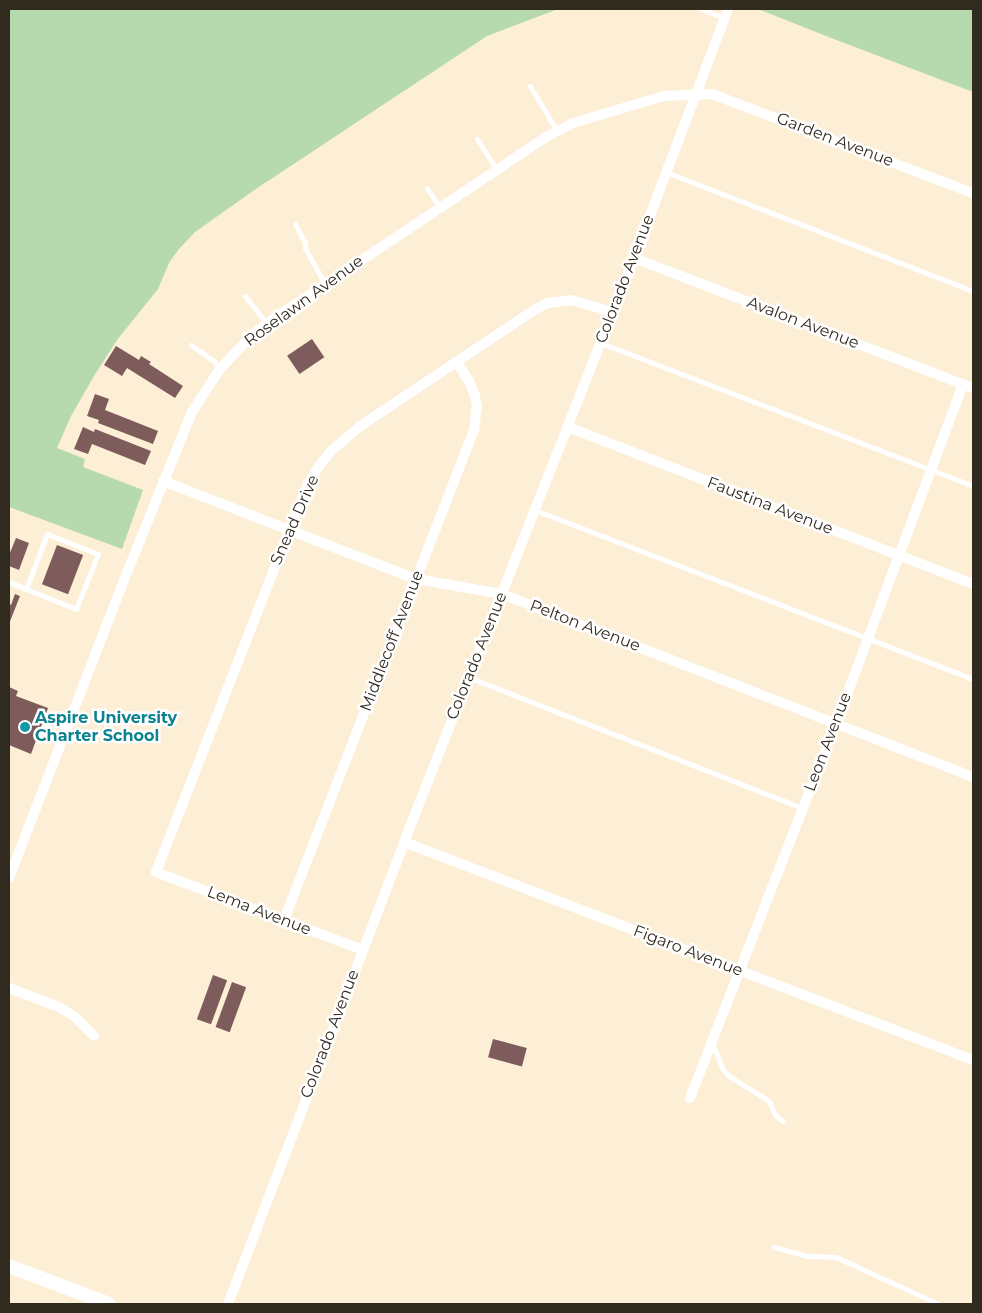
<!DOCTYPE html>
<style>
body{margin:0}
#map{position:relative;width:982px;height:1313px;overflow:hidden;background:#fdeed6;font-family:Montserrat,sans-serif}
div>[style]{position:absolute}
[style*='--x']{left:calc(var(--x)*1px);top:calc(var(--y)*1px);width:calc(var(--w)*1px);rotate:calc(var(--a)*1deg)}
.green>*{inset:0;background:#b6d9ad}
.building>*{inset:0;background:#7e5c5b;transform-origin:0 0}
.lane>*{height:5px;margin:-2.5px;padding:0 2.5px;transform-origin:2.5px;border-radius:2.5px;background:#fff}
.street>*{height:10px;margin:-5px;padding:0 5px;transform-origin:5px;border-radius:5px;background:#fff}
.secondary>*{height:14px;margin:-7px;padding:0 7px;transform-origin:7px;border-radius:7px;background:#fff}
.dots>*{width:14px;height:14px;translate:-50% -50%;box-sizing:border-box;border:2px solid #fff;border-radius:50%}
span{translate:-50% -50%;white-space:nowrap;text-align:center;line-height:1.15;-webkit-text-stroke:5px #fff;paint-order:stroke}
.street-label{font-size:16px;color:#312a1e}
.culture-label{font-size:16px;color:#0d838f;font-weight:700}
.left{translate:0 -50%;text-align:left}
.frame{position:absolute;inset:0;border:10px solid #312a1e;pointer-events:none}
</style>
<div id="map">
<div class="green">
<i style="clip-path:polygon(9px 9px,558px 9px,487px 36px,253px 191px,195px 232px,179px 249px,170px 261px,158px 289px,117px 340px,94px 376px,71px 416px,57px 448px,85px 459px,83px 467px,143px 490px,122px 549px,9px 507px)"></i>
<i style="clip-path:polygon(758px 9px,973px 9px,973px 92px,826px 36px)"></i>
</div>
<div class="building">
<i style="left:312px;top:339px;width:22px;height:30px;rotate:56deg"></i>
<i style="clip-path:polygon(116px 346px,139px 360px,141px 356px,151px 362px,149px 364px,183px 386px,175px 398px,127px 368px,122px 376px,104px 365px)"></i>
<i style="clip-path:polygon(95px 394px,109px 399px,105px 410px,158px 431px,153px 444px,98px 423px,99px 420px,87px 416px)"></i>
<i style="clip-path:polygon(83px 427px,94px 432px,95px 429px,151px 451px,145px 465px,92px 444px,88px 454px,74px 449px)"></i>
<i style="clip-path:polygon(16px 538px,29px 543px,19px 570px,9px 566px,9px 555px)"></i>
<i style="left:57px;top:545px;width:28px;height:42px;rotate:21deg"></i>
<i style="clip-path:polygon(15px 594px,20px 596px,9px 624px,9px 604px,11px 605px)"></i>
<i style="clip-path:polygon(9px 687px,18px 691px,16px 696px,48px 708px,31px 754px,9px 745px)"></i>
<i style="left:213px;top:975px;width:15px;height:47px;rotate:20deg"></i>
<i style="left:232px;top:982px;width:15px;height:48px;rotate:20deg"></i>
<i style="left:493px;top:1039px;width:35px;height:19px;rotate:15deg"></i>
</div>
<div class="lane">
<i style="--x:701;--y:9;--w:25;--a:21"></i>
<i style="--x:530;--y:86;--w:52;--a:59"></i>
<i style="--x:477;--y:139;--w:37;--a:57"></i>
<i style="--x:666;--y:172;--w:329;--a:21.2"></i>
<i style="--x:427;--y:188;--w:24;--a:57"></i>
<i style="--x:295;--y:224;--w:21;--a:62"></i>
<i style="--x:305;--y:243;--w:5;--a:90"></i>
<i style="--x:305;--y:248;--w:41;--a:60.9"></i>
<i style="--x:245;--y:296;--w:36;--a:52"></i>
<i style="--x:601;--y:343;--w:399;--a:21"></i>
<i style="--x:191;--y:345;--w:28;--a:35"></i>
<i style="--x:214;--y:361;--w:10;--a:53"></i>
<i style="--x:535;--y:510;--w:469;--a:21.1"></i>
<i style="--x:9;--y:582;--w:72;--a:21.9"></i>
<i style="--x:76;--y:609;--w:59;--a:-68.2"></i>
<i style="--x:98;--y:554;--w:55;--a:-158.6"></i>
<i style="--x:47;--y:534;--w:59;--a:110.9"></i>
<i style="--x:468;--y:677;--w:359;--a:21.4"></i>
<i style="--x:712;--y:1043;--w:27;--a:68"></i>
<i style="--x:722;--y:1068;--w:11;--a:49"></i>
<i style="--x:729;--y:1076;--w:47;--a:32"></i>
<i style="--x:769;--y:1101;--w:15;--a:67"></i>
<i style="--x:775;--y:1115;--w:10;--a:37"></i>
<i style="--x:774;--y:1247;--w:35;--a:15"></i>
<i style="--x:808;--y:1256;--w:28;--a:2"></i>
<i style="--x:836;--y:1257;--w:112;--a:24.7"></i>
</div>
<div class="street">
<i style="--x:634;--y:258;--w:363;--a:21"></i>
<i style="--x:568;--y:427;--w:434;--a:21.2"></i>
<i style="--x:163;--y:481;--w:271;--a:21.2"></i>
<i style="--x:416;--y:579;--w:87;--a:9.9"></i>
<i style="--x:502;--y:594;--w:505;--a:21.23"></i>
<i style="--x:404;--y:842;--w:609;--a:20.96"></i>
<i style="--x:9;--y:878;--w:314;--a:-68.9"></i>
<i style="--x:122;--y:585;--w:187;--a:-68"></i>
<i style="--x:192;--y:412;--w:51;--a:-56.9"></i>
<i style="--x:220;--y:369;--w:47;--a:-46.7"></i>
<i style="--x:252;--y:335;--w:25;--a:-37"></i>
<i style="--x:272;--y:320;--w:329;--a:-33.7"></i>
<i style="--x:546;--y:137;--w:30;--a:-27"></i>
<i style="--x:573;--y:123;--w:95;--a:-16.5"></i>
<i style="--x:664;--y:96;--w:48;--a:-2.4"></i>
<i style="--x:712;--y:94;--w:279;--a:20.8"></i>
<i style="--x:284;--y:920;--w:526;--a:-68.81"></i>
<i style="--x:474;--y:430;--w:23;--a:-83"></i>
<i style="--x:477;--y:407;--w:11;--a:-100"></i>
<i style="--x:475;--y:396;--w:14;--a:-111"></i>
<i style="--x:470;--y:383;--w:25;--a:-122"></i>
<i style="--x:363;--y:950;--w:221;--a:-159.4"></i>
<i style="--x:156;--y:872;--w:367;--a:-68.7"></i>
<i style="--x:289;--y:530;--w:50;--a:-67.6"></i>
<i style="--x:308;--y:484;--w:21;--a:-59"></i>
<i style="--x:319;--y:466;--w:21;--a:-51"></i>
<i style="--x:332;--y:450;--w:35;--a:-40"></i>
<i style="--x:359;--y:427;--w:213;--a:-33.7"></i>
<i style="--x:536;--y:309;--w:13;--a:-27"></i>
<i style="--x:548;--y:303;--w:23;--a:-7"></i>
<i style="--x:571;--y:300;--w:43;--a:16.3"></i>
<i style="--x:9;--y:988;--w:53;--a:20.8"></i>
<i style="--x:59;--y:1007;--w:17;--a:31"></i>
<i style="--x:74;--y:1016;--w:28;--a:45"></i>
<i style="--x:690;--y:1098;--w:401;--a:-68.7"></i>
<i style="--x:836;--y:724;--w:363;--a:-69.5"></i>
<i style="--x:228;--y:1304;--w:494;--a:-69.1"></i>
<i style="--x:404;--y:842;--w:628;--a:-68.5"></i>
<i style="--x:634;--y:258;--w:266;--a:-69.3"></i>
</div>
<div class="secondary">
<i style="--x:9;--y:1266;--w:107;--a:20.8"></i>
</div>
<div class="dots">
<i style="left:25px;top:727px;background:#0f9aa8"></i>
</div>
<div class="street-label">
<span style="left:835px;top:140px;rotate:21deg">Garden Avenue</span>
<span style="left:625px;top:279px;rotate:-69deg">Colorado Avenue</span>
<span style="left:304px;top:301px;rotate:-36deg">Roselawn Avenue</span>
<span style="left:803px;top:323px;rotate:21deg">Avalon Avenue</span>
<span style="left:770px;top:506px;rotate:21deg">Faustina Avenue</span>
<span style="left:295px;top:520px;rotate:-66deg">Snead Drive</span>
<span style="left:585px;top:626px;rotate:21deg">Pelton Avenue</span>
<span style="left:392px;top:641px;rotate:-69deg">Middlecoff Avenue</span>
<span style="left:477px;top:656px;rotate:-68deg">Colorado Avenue</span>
<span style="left:828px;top:742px;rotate:-69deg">Leon Avenue</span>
<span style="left:259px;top:911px;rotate:21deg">Lema Avenue</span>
<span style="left:688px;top:951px;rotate:21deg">Figaro Avenue</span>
<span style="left:330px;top:1034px;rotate:-69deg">Colorado Avenue</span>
</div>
<div class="culture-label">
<span class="left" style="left:35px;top:727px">Aspire University<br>Charter School</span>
</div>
<div class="frame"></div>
</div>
